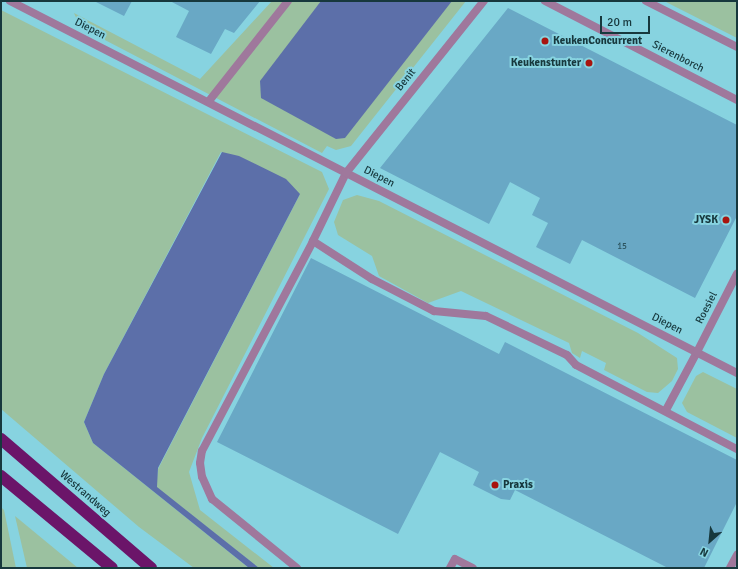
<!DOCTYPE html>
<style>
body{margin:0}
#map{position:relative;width:738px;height:569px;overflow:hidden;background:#87d3e0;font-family:Signika,sans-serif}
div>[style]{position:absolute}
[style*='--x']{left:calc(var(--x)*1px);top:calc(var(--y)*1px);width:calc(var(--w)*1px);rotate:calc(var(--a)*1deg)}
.green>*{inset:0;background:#9bc1a0}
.water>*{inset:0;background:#5c6fa9}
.building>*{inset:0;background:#69a8c5}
.lane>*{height:8px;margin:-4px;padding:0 4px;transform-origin:4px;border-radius:4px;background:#9f789c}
.street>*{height:8px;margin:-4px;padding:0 4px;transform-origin:4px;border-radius:4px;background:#9f789c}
.highway>*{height:12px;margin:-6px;padding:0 6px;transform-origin:6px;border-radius:6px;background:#6b1569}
.dots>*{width:11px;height:11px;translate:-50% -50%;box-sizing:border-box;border:2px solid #87d3e0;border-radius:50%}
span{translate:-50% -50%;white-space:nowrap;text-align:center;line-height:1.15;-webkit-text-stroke:4px #87d3e0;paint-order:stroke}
.number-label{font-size:9px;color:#2c545f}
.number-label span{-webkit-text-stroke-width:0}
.street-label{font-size:11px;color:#17383d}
.poi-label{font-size:11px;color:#17383d;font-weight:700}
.left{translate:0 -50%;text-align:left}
.right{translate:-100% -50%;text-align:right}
.frame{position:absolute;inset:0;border:2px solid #17383d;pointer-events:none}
.north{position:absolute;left:690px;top:521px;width:40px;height:40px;-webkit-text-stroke:3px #87d3e0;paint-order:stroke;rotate:207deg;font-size:11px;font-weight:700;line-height:16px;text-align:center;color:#17383d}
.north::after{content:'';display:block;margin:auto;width:14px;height:18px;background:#17383d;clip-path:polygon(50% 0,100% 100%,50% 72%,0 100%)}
.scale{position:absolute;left:600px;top:16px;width:50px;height:18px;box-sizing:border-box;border:2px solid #17383d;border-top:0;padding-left:5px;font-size:12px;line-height:14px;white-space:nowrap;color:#17383d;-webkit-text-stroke:3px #87d3e0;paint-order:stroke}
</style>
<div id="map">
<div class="green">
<i style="clip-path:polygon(272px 1px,466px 1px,351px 146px,336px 150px,327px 146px,322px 153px,80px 27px,74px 13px,200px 79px)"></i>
<i style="clip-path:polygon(664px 1px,737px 1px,737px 38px)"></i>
<i style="clip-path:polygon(1px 10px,322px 172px,329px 189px,202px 438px,189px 472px,200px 510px,274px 568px,259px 568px,156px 487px,158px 469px,300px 194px,221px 152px,104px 374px,84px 422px,93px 443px,249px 568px,194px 568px,139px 527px,1px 409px)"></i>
<i style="clip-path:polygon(357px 195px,379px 201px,638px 333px,677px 358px,678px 369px,672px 381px,658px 393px,647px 392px,604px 370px,606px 363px,582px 351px,580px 358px,572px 353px,569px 343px,461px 291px,428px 303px,379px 276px,372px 256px,338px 235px,334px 222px,343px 200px)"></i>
<i style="clip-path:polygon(703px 372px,737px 389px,737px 438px,687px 412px,682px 403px,696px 376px)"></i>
<i style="clip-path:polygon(1px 507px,4px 510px,16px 568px,1px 568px)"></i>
<i style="clip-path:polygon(15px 516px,78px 568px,27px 568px)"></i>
</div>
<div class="water">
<i style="clip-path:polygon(321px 1px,452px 1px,345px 138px,336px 139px,261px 98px,260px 81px)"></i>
<i style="clip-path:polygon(222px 152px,239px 156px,286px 179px,300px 194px,158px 468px,157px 487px,259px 568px,249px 568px,93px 443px,84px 422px,104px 374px)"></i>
</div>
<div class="building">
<i style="clip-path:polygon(94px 1px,132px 1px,124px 16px)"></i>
<i style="clip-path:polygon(170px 1px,260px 1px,234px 33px,225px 29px,211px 54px,176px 37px,189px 11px)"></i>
<i style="clip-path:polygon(508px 8px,737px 125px,737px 216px,695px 298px,582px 240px,570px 264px,536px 247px,548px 223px,532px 215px,540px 198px,510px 182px,489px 224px,380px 168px)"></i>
<i style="clip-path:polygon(311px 258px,499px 354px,505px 342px,737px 460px,737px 502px,704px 568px,668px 568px,515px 490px,510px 500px,501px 499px,473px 485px,479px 472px,440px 452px,398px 534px,217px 442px)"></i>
</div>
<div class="lane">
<i style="--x:346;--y:173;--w:76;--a:115.9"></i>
<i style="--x:313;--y:241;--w:70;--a:32.8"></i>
<i style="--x:372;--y:279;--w:70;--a:27.3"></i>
<i style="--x:434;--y:311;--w:52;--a:5.5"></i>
<i style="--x:486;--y:316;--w:90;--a:25.7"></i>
<i style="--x:567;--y:355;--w:13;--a:48"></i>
<i style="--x:576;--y:365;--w:182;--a:27.6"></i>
<i style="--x:666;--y:410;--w:66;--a:-61.9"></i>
<i style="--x:297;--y:568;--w:109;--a:-140.9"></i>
<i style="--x:212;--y:499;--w:24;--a:-114"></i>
<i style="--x:202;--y:477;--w:14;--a:-98"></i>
<i style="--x:200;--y:463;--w:12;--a:-81"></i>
<i style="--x:202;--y:451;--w:238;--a:-62.1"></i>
<i style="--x:450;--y:568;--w:10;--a:-61"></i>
<i style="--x:455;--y:559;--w:20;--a:27"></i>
<i style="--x:730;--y:568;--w:15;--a:-62"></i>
</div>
<div class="street">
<i style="--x:10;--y:1;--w:817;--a:27.1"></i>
<i style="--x:545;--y:1;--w:216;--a:27.3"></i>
<i style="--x:646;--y:1;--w:102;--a:26.8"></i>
<i style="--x:209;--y:101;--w:127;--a:-51.7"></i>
<i style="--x:346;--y:173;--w:221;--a:-51.3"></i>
<i style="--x:697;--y:352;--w:88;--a:-62.9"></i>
</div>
<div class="highway">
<i style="--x:1;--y:439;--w:198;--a:40.7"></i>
<i style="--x:1;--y:476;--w:144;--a:39.7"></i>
</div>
<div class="dots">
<i style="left:545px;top:41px;background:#a8140f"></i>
<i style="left:589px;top:63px;background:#a8140f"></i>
<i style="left:726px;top:220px;background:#a8140f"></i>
<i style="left:495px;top:485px;background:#a8140f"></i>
</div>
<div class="number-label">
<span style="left:622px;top:247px">15</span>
</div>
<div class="street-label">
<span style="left:90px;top:29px;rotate:27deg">Diepen</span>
<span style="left:678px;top:57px;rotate:27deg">Sierenborch</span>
<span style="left:406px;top:80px;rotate:-51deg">Benit</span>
<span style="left:379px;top:177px;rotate:27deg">Diepen</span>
<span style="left:707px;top:308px;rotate:-63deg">Roesiel</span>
<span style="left:667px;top:324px;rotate:27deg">Diepen</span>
<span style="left:85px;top:494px;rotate:41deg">Westrandweg</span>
</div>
<div class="poi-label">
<span class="left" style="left:553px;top:41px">KeukenConcurrent</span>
<span class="right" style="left:581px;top:63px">Keukenstunter</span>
<span class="right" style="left:718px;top:220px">JYSK</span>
<span class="left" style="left:503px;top:485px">Praxis</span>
</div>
<div class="frame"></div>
<div class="north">N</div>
<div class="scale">20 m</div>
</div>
